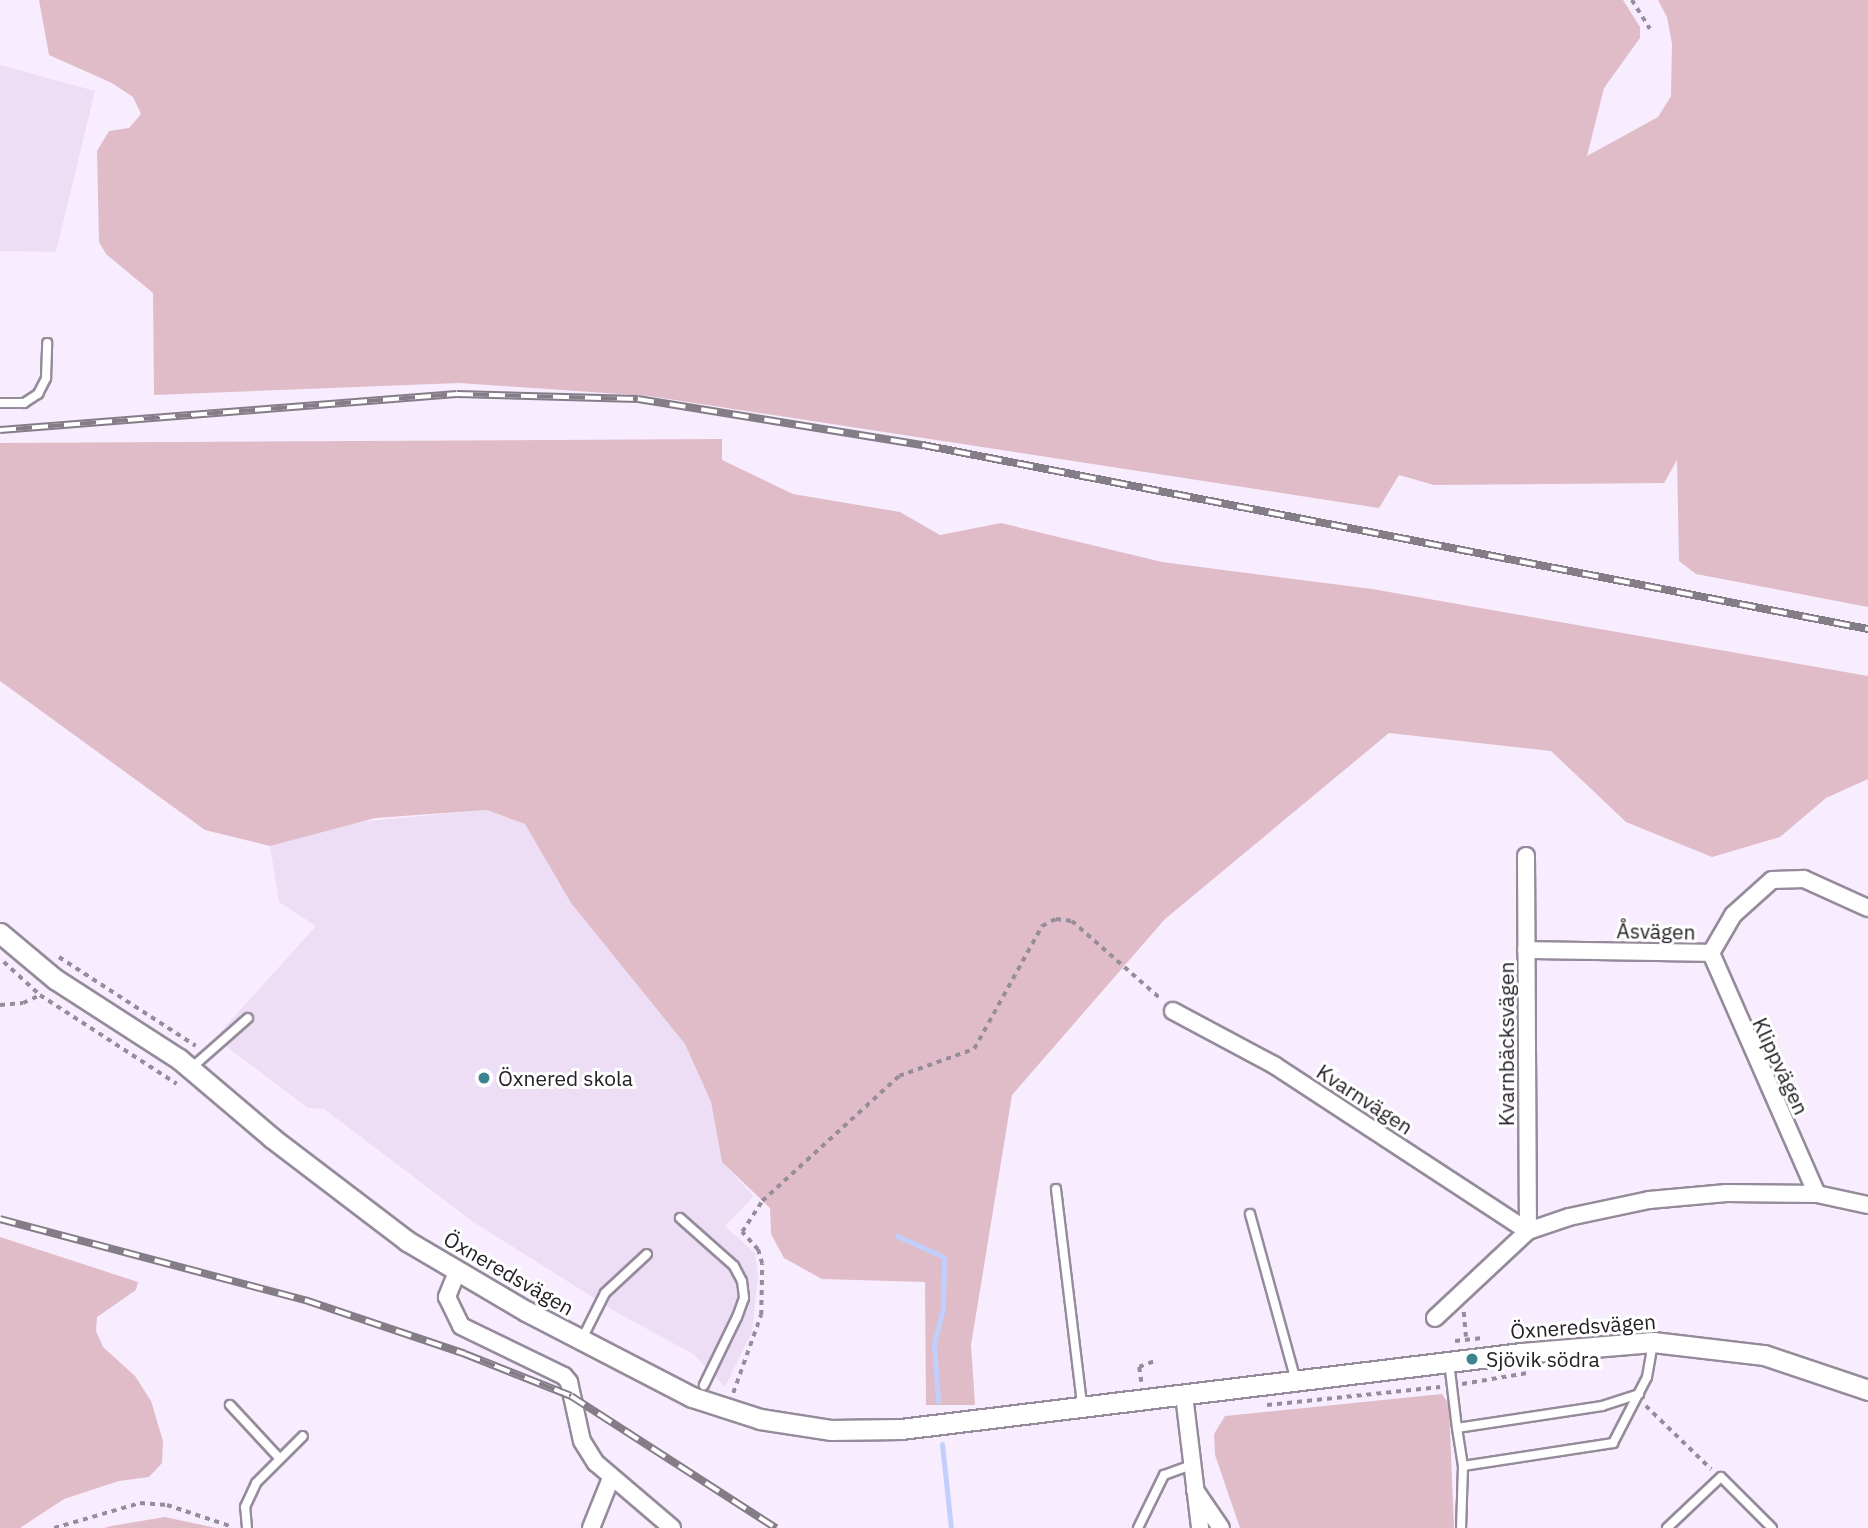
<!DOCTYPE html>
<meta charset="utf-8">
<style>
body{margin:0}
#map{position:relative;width:1868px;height:1528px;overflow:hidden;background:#f8edfe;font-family:"IBM Plex Sans",sans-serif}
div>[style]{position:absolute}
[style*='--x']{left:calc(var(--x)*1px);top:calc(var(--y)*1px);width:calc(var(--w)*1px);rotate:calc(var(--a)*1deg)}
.built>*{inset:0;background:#eddef5}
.green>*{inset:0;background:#dfbcc8}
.stream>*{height:5px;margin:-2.5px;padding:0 2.5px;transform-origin:2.5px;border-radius:2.5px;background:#c2cefc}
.path>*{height:3.5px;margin-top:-1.75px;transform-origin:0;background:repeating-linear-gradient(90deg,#958d99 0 5px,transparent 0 10px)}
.roads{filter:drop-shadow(2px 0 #958b9b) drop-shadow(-2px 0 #958b9b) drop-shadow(0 2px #958b9b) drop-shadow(0 -2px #958b9b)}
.service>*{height:8px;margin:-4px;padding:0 4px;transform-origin:4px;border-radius:4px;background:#fff}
.minor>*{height:16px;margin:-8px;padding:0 8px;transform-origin:8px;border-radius:8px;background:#fff}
.tertiary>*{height:19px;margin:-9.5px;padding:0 9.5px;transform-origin:9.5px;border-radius:9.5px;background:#fff}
.rail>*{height:8px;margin-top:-4px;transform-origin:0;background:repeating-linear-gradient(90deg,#fff 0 16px,#847d88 0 32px);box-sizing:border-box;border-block:2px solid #847d88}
.dots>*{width:19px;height:19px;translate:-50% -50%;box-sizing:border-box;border:4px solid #fff;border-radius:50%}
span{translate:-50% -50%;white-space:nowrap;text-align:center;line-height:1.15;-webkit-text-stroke:6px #fff;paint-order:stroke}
.street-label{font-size:21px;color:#242026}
.poi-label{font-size:21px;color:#242026}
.left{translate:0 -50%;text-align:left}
</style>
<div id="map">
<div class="built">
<i style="clip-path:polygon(0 65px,95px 91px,56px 252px,0 251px)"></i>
<i style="clip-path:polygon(487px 810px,525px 824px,571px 903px,685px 1044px,711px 1102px,722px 1162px,754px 1196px,725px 1226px,755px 1253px,758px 1276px,752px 1332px,725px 1387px,693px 1354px,616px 1312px,472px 1221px,324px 1109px,308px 1108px,215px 1038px,316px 926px,279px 902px,270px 846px,302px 827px)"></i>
</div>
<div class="green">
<i style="clip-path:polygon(39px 0,1623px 0,1640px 27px,1640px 38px,1604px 88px,1587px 156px,1658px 117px,1671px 96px,1672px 44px,1667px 17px,1658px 0,1868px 0,1868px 607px,1696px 574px,1679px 561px,1677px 460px,1664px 483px,1434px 485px,1399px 475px,1379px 508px,649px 396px,459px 383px,154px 395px,153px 293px,106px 254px,99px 242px,97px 151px,109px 131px,129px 128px,141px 114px,133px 97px,112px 83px,49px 55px)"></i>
<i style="clip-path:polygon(722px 439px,722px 460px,793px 494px,900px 512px,940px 535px,1001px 523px,1162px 562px,1372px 589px,1868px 676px,1868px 779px,1826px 798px,1780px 837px,1712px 857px,1626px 822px,1551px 751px,1389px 733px,1165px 919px,1012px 1095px,971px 1345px,975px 1405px,926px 1405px,925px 1282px,822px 1279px,784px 1258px,771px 1234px,770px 1208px,722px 1162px,711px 1102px,685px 1044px,571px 903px,525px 824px,487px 810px,375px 818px,270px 846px,205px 830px,0 681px,0 443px)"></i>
<i style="clip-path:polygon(0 1237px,138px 1282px,136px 1290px,97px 1317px,96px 1331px,103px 1347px,135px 1376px,151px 1401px,163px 1441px,162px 1463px,149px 1477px,119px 1481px,64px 1499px,20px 1528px,0 1528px)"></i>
<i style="clip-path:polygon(1442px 1394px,1449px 1405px,1454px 1528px,1240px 1528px,1215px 1455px,1214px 1434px,1225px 1416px)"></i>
<i style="clip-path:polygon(165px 1517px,216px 1528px,104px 1528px,111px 1526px)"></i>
</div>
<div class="stream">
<i style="--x:897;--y:1236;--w:51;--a:24.1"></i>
<i style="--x:944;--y:1257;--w:51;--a:91.1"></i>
<i style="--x:943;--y:1308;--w:37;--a:104"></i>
<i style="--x:934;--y:1344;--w:57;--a:86"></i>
<i style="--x:942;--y:1444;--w:84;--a:83.9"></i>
</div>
<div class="path">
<i style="--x:1632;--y:0;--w:34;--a:58"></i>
<i style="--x:59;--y:957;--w:163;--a:33"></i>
<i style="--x:4;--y:962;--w:49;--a:42.5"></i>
<i style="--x:40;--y:995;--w:163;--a:33"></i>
<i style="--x:0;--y:1005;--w:23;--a:-5"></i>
<i style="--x:23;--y:1003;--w:19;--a:-25"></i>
<i style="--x:1464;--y:1312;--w:25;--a:85"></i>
<i style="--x:1455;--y:1341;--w:30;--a:-6"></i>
<i style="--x:1141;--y:1382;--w:15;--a:-98"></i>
<i style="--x:1139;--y:1367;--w:17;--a:-21"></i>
<i style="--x:1462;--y:1384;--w:66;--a:-9.6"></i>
<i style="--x:733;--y:1393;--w:83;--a:-70.3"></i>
<i style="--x:761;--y:1315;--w:51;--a:-88.9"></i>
<i style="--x:762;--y:1264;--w:15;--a:-106"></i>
<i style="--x:758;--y:1250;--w:24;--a:-132"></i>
<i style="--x:742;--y:1232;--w:37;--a:-57"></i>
<i style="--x:762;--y:1201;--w:185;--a:-42.4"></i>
<i style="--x:899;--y:1076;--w:80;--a:-19.8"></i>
<i style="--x:974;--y:1049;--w:141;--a:-61.1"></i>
<i style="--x:1042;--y:926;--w:16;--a:-27"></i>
<i style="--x:1056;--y:919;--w:16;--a:7"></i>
<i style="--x:1072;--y:921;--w:118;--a:41.2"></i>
<i style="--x:1267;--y:1405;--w:174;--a:-5.9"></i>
<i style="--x:1646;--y:1406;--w:91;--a:44.1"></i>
<i style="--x:54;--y:1528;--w:90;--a:-16.2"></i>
<i style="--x:140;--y:1503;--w:27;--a:4"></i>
<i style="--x:167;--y:1505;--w:70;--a:18.4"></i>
</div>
<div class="roads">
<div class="service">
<i style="--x:0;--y:403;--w:24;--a:0"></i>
<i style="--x:24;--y:403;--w:17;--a:-33"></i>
<i style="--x:38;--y:394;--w:18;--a:-63"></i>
<i style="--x:46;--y:378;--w:35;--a:-88"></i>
<i style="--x:190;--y:1069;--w:77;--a:-41.3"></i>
<i style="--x:1056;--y:1189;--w:218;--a:83.1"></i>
<i style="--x:1250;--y:1214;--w:173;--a:74.6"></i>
<i style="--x:680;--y:1218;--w:72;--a:41.6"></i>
<i style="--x:734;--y:1266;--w:17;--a:62"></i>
<i style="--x:742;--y:1281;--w:17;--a:83"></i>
<i style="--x:744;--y:1298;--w:20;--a:110"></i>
<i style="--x:737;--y:1317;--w:76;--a:115.9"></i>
<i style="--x:582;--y:1339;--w:51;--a:-63.4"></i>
<i style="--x:605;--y:1293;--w:57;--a:-42.9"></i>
<i style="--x:1449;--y:1362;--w:66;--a:83.1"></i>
<i style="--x:1457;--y:1428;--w:147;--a:-8.6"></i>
<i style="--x:1602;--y:1406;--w:39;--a:-18"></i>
<i style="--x:230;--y:1405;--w:72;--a:47.2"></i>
<i style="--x:1457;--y:1428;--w:38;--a:81"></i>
<i style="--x:1463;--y:1466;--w:62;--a:91.8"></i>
<i style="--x:1463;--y:1466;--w:152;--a:-8.7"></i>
<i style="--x:1613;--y:1443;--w:74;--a:-62.7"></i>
<i style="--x:1647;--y:1377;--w:36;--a:-80"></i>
<i style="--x:247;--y:1528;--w:21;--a:-95"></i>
<i style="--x:245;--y:1507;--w:26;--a:-65"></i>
<i style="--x:256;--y:1483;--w:66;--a:-45"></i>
<i style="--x:1138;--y:1528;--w:59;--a:-63.9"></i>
<i style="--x:1164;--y:1475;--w:30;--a:-20"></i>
<i style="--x:1667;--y:1528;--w:74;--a:-43.4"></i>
<i style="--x:1721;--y:1477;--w:72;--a:45"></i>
</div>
<div class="minor">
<i style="--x:1526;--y:856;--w:375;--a:89.7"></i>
<i style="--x:1526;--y:950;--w:185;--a:0.9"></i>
<i style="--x:1711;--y:953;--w:263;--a:66.3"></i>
<i style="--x:1711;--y:953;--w:44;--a:-59.9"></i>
<i style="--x:1733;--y:915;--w:52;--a:-41.9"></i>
<i style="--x:1772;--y:880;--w:32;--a:-2"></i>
<i style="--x:1804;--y:879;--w:70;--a:24.4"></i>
<i style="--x:1173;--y:1011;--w:115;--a:28.1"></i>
<i style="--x:1274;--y:1065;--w:303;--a:33.2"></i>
<i style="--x:457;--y:1272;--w:27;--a:112"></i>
<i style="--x:447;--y:1297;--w:32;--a:64"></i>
<i style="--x:461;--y:1326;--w:114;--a:25.9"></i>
<i style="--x:564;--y:1376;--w:8;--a:50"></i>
<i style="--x:569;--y:1382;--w:60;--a:77.6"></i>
<i style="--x:582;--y:1441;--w:26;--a:58"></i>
<i style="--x:596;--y:1463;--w:100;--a:40.5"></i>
<i style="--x:1435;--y:1318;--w:127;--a:-43.1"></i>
<i style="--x:1528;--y:1231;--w:43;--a:-18.9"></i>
<i style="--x:1569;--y:1217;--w:82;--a:-12"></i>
<i style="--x:1649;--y:1200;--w:78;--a:-5.1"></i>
<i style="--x:1727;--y:1193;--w:90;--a:0.6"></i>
<i style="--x:1817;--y:1194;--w:52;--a:12.2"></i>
<i style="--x:1184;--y:1395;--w:134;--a:83.1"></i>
<i style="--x:1195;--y:1490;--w:46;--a:55.6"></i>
<i style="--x:591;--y:1528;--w:54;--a:-68.2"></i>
</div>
<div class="tertiary">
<i style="--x:0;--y:933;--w:72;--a:39.9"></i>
<i style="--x:55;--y:979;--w:148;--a:32.8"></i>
<i style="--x:179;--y:1059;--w:122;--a:40.3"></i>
<i style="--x:272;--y:1138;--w:170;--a:37.3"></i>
<i style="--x:407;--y:1241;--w:138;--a:30.5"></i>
<i style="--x:526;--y:1311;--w:187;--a:27.4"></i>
<i style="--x:692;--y:1397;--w:71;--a:17.9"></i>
<i style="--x:760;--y:1419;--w:71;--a:8.9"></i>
<i style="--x:830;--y:1430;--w:71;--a:-0.8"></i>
<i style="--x:901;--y:1429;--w:626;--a:-6.98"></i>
<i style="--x:1522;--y:1353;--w:131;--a:-4.8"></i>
<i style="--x:1653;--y:1342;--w:112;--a:6.7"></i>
<i style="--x:1764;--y:1355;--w:110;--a:18.6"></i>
</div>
</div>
<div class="rail">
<i style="--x:0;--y:430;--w:458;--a:-4.5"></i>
<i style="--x:457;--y:394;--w:181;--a:1.6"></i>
<i style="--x:638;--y:399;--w:289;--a:9.2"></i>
<i style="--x:923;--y:445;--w:963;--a:11.02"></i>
<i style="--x:0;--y:1219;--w:316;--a:14.9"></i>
<i style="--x:305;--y:1300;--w:169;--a:18.6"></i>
<i style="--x:465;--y:1354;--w:114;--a:21.6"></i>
<i style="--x:571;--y:1396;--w:244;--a:32.8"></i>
</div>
<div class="dots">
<i style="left:484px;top:1078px;background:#3d828f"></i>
<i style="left:1472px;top:1359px;background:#3d828f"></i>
</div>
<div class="street-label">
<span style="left:1656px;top:931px;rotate:1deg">Åsvägen</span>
<span style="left:1506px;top:1044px;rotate:-90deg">Kvarnbäcksvägen</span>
<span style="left:1781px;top:1066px;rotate:65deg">Klippvägen</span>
<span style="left:1365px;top:1099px;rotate:33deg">Kvarnvägen</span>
<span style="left:509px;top:1273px;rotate:30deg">Öxneredsvägen</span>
<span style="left:1583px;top:1326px;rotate:-4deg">Öxneredsvägen</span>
</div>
<div class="poi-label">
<span class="left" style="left:498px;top:1078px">Öxnered skola</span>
<span class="left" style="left:1486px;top:1359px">Sjövik södra</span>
</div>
</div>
